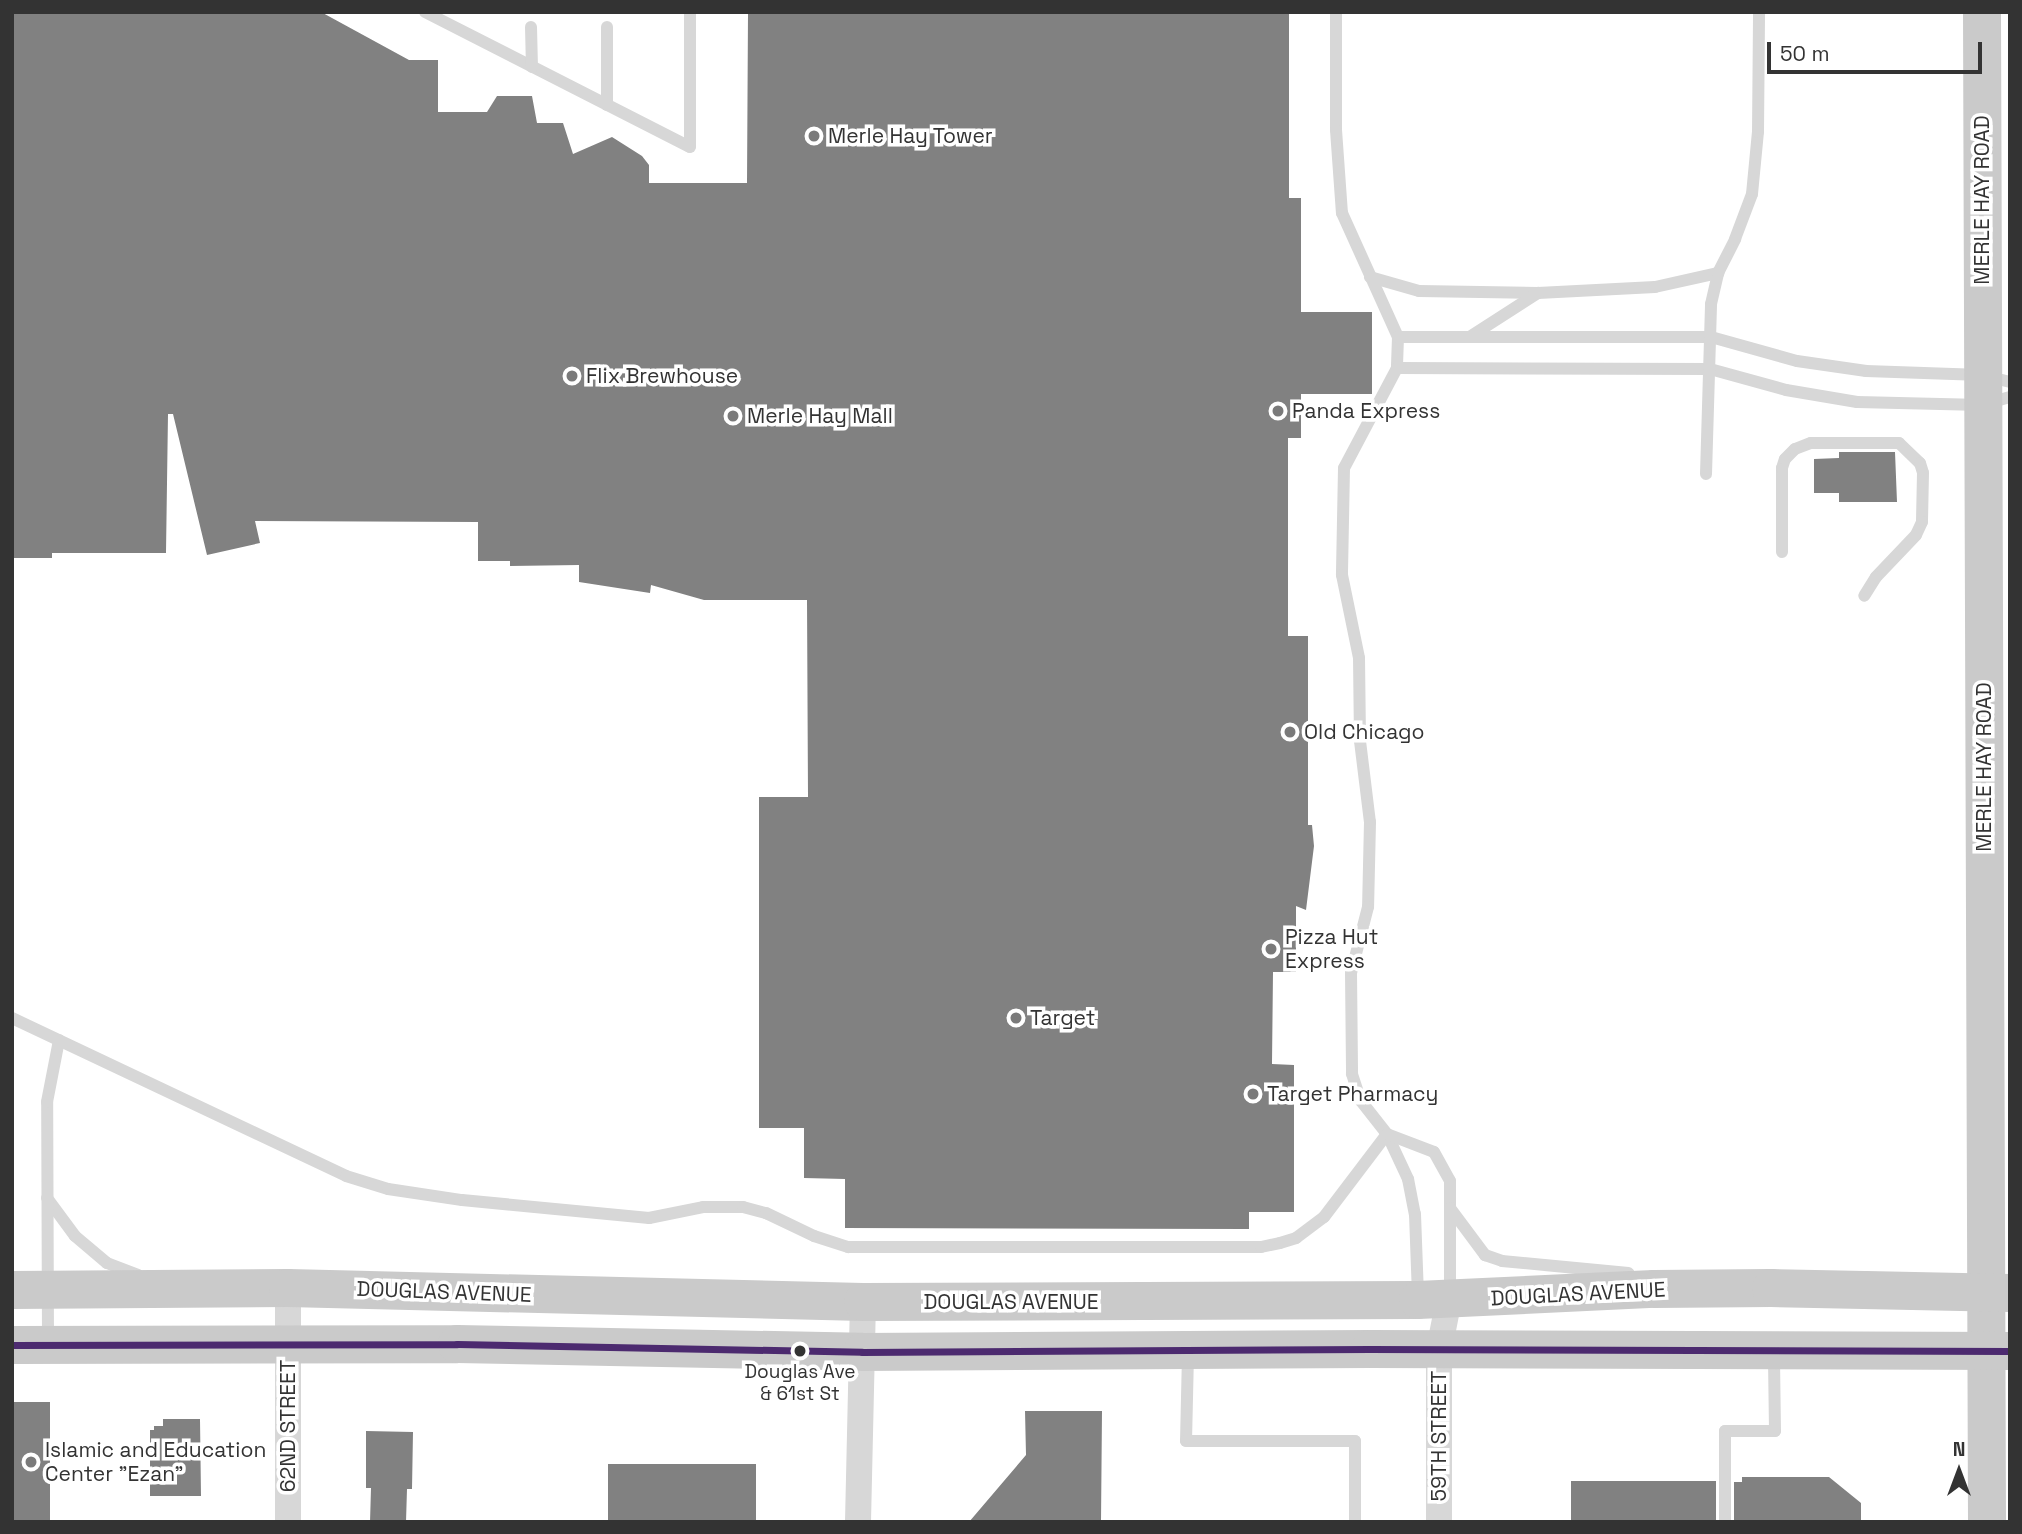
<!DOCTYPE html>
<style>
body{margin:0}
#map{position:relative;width:2022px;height:1534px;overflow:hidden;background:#fff;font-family:"Space Grotesk",sans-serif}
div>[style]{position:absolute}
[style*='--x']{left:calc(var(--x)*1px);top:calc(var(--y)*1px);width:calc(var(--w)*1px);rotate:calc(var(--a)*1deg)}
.building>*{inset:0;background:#818181;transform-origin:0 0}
.lane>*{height:12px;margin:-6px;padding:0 6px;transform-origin:6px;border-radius:6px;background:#d7d7d7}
.street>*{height:26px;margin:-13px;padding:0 13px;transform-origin:13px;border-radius:13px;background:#d7d7d7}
.primary>*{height:38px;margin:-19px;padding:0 19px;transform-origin:19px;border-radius:19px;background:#cacaca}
.bus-1>*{height:7px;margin:-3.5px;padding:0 3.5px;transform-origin:3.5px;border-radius:3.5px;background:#4c2a6f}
.dots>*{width:19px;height:19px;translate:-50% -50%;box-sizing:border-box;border:4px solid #fff;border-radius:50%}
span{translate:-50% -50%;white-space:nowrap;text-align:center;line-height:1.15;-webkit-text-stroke:7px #fff;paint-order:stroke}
.bus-label{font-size:19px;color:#333}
.poi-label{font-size:21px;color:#333}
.left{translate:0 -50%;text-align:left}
.street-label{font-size:21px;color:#333}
.frame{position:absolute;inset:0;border:14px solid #333;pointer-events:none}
.north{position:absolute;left:1924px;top:1436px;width:70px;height:70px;-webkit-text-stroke:5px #fff;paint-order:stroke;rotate:0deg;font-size:19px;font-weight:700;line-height:28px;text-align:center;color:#333}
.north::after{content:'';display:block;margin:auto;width:24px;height:32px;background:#333;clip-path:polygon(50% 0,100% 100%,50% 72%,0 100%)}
.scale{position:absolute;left:1767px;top:42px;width:215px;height:32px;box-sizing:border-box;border:4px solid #333;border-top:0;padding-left:9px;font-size:21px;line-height:24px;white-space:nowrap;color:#333;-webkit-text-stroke:5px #fff;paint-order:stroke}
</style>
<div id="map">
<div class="building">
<i style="clip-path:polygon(12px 12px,321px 12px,409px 60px,438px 60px,438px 112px,487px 112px,497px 96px,532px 96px,537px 123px,563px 123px,573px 154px,612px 137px,642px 156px,649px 165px,649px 183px,747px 183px,748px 12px,1289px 12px,1289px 198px,1301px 198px,1301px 312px,1372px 312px,1372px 394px,1301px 394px,1301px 438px,1288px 438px,1288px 636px,1308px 636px,1308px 825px,1312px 825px,1314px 846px,1306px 910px,1296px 906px,1296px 972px,1273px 972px,1272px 1064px,1294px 1065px,1294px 1212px,1249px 1212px,1249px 1229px,845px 1228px,845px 1179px,804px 1178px,804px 1128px,759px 1128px,759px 797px,808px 797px,807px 600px,704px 600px,651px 585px,650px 593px,579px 582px,579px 565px,510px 566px,510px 561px,478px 561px,478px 522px,255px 521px,260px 543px,207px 555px,173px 414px,168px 414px,166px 553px,52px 553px,52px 558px,12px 558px)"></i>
<i style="clip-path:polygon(1839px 452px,1895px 452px,1897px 502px,1839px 502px,1839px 493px,1814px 493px,1814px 459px,1839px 458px)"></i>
<i style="left:50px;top:1402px;width:120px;height:38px;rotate:90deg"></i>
<i style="clip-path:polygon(1025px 1411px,1102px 1411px,1101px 1522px,969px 1522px,1026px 1455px)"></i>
<i style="clip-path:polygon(163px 1419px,200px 1419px,201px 1496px,150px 1496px,150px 1430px,154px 1430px,154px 1426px,163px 1426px)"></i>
<i style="clip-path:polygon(366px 1431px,413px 1432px,412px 1489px,407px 1489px,406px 1522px,370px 1522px,371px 1488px,366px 1488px)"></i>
<i style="left:608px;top:1464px;width:148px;height:58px"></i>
<i style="clip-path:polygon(1742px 1477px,1829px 1477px,1861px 1503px,1861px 1522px,1734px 1522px,1734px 1482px,1742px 1482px)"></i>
<i style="left:1571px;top:1481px;width:145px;height:41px"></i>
</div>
<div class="lane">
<i style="--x:425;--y:12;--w:297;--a:27"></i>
<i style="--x:690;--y:147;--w:135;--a:-90"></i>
<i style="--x:1336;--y:12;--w:118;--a:90"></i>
<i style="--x:1336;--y:130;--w:83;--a:85.9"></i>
<i style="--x:1342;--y:213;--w:136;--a:65.7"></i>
<i style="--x:1398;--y:337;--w:31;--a:92"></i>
<i style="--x:1397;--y:368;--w:113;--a:117.9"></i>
<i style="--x:1344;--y:468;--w:107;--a:91.1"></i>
<i style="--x:1342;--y:575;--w:85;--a:78.4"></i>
<i style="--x:1359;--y:658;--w:83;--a:89.3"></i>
<i style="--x:1360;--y:741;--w:82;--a:83"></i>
<i style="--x:1370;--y:822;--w:85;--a:91.3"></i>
<i style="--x:1368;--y:907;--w:68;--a:104.4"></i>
<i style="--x:1351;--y:973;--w:101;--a:89.4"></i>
<i style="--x:1352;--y:1074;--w:28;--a:72"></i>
<i style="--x:1361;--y:1101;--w:42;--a:51.8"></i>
<i style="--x:1387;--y:1134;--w:50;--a:65"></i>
<i style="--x:1408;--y:1179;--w:36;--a:79"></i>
<i style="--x:1415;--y:1214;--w:81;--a:87.9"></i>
<i style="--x:531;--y:27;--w:40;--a:88.6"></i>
<i style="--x:607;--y:27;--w:78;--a:90"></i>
<i style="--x:1370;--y:277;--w:51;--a:15.9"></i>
<i style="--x:1419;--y:291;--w:119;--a:1"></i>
<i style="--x:1538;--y:293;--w:117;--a:-2.9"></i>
<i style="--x:1655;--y:287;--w:65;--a:-12.5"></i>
<i style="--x:1471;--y:336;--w:80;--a:-32.7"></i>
<i style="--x:1398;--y:337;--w:313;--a:0"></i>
<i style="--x:1711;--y:337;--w:89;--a:15.6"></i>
<i style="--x:1797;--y:361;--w:70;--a:8.2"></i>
<i style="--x:1866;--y:371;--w:116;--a:2"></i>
<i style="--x:1982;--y:375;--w:29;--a:14"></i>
<i style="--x:1397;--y:368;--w:313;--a:0.2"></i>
<i style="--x:1710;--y:369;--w:79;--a:15.4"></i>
<i style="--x:1786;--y:390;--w:72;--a:9.6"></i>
<i style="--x:1857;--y:402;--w:125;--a:1.4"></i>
<i style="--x:1982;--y:405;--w:29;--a:-16"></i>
<i style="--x:1706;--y:474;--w:170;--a:-88.3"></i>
<i style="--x:1711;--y:304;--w:32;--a:-77"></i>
<i style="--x:1718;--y:273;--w:38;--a:-63"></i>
<i style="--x:1735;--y:239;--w:48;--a:-69.3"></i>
<i style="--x:1752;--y:194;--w:62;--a:-84.5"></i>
<i style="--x:1758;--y:132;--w:120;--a:-89.5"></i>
<i style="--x:1782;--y:552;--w:84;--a:-90"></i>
<i style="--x:1782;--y:468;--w:9;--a:-72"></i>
<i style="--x:1785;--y:459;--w:14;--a:-45"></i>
<i style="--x:1795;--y:449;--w:17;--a:-21"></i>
<i style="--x:1811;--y:443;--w:88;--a:0"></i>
<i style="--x:1899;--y:443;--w:29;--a:44"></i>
<i style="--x:1920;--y:463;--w:10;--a:73"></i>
<i style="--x:1923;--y:473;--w:49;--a:91.2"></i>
<i style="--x:1922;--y:522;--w:14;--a:115"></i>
<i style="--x:1916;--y:535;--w:58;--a:133.6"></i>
<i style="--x:1876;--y:577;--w:22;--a:122"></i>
<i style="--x:12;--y:1018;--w:369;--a:25.3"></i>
<i style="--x:346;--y:1176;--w:44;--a:17.2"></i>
<i style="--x:388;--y:1189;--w:75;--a:8.5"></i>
<i style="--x:462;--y:1200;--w:188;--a:5.5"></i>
<i style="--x:649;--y:1218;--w:55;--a:-11.5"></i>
<i style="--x:703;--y:1207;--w:40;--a:0"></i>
<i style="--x:743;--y:1207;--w:24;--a:15"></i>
<i style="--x:766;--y:1213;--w:53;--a:25.6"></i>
<i style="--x:814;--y:1236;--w:36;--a:18"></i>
<i style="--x:848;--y:1247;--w:413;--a:0"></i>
<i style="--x:1261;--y:1247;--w:19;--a:-12"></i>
<i style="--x:1280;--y:1243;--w:17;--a:-17"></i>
<i style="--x:1296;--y:1238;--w:35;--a:-37"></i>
<i style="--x:1324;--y:1217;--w:104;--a:-52.8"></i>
<i style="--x:1387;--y:1134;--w:50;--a:21"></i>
<i style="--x:1434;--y:1152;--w:33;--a:61"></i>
<i style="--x:1450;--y:1181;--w:112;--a:90"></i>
<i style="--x:47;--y:1198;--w:47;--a:53.6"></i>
<i style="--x:75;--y:1236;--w:42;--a:40.2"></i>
<i style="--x:107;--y:1263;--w:33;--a:21"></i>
<i style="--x:1450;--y:1208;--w:59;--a:53.3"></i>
<i style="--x:1485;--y:1255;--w:18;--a:19"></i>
<i style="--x:1502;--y:1261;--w:127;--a:5.4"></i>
<i style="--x:48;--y:1341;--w:239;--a:-90.2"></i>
<i style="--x:47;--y:1102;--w:63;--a:-79"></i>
<i style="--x:1188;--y:1354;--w:87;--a:91.3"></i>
<i style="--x:1186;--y:1441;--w:169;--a:0"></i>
<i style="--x:1355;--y:1441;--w:81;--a:90"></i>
<i style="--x:1725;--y:1522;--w:91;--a:-90"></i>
<i style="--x:1725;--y:1431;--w:50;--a:0"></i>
<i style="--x:1775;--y:1431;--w:76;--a:-90.8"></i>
</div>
<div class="street">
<i style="--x:288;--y:1288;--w:234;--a:90"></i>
<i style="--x:858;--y:1522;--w:220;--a:-88.7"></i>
<i style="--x:1439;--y:1522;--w:172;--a:-90"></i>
<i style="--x:1439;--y:1350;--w:52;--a:-78.9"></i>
</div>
<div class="primary">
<i style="--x:1982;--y:12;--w:1510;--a:89.81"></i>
<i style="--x:12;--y:1290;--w:276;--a:-0.4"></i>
<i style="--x:288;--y:1288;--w:575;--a:1.39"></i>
<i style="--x:863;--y:1302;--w:555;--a:-0.21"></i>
<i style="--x:1418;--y:1300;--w:236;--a:-2.7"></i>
<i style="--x:1654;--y:1289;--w:117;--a:-0.5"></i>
<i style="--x:1771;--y:1288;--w:239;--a:1.2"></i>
<i style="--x:12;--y:1345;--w:445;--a:-0.1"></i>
<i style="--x:457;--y:1344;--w:405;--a:1.1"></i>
<i style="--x:862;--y:1352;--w:508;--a:-0.34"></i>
<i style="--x:1370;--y:1349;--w:640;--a:0.18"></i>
</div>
<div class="bus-1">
<i style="--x:12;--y:1345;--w:445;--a:-0.1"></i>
<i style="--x:457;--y:1344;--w:405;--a:1.1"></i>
<i style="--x:862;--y:1352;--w:508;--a:-0.34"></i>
<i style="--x:1370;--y:1349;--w:640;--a:0.18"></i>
</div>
<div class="dots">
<i style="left:814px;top:136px;background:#7a7a7a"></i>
<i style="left:572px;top:376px;background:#7a7a7a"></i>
<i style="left:1278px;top:411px;background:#7a7a7a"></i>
<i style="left:733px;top:416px;background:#7a7a7a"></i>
<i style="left:1290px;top:732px;background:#7a7a7a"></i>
<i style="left:1271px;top:949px;background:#7a7a7a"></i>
<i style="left:1016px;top:1018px;background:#7a7a7a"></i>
<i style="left:1253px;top:1094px;background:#7a7a7a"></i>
<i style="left:800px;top:1351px;background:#333"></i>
<i style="left:31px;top:1462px;background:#7a7a7a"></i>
</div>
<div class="bus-label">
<span style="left:800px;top:1383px">Douglas Ave<br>&amp; 61st St</span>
</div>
<div class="poi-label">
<span class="left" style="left:828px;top:136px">Merle Hay Tower</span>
<span class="left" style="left:586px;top:376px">Flix Brewhouse</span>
<span class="left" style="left:1292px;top:411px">Panda Express</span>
<span class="left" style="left:747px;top:416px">Merle Hay Mall</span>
<span class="left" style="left:1304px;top:732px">Old Chicago</span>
<span class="left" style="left:1285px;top:949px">Pizza Hut<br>Express</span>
<span class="left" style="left:1030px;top:1018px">Target</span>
<span class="left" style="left:1267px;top:1094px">Target Pharmacy</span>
<span class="left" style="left:45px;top:1462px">Islamic and Education<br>Center "Ezan"</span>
</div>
<div class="street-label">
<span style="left:1982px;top:200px;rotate:-90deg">MERLE HAY ROAD</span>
<span style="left:1984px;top:767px;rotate:-90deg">MERLE HAY ROAD</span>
<span style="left:444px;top:1292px;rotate:2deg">DOUGLAS AVENUE</span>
<span style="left:1578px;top:1294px;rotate:-3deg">DOUGLAS AVENUE</span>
<span style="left:1011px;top:1302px">DOUGLAS AVENUE</span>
<span style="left:288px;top:1426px;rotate:-90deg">62ND STREET</span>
<span style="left:1439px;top:1436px;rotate:-90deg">59TH STREET</span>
</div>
<div class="frame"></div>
<div class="north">N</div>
<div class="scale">50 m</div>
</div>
